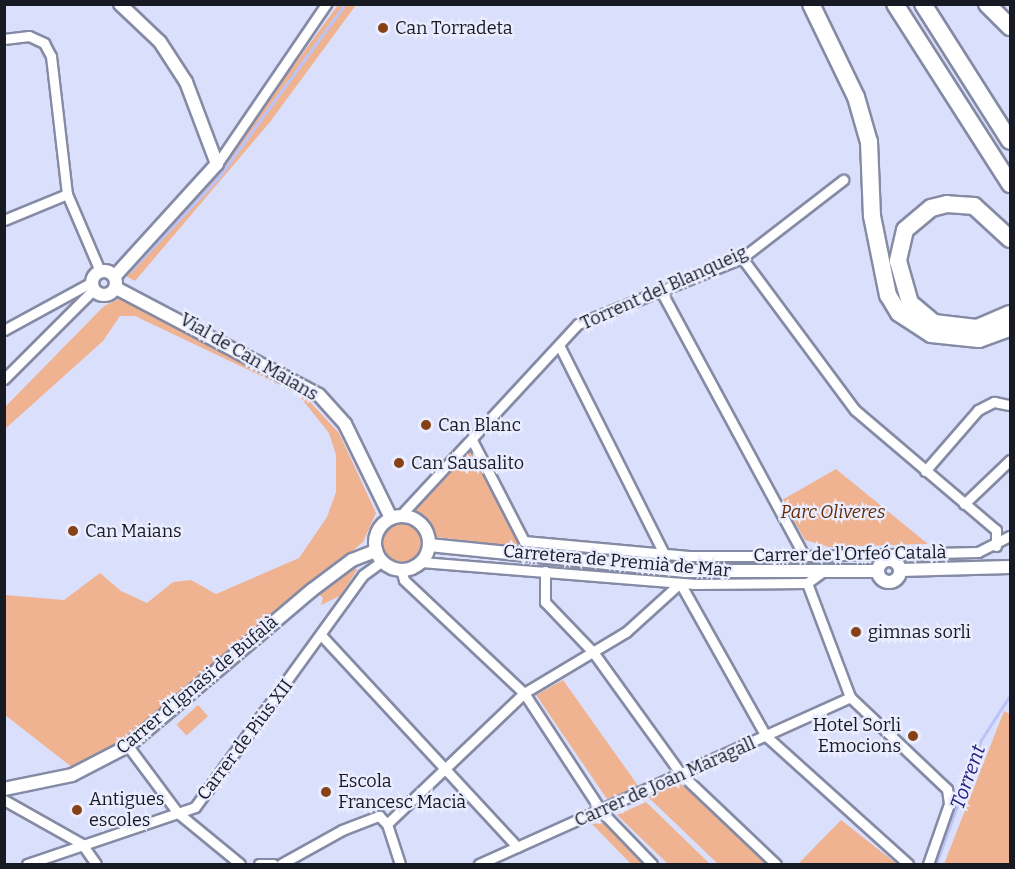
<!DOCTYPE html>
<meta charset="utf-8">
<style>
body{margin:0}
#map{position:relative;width:1015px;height:869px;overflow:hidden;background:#dae0fc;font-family:Bitter,serif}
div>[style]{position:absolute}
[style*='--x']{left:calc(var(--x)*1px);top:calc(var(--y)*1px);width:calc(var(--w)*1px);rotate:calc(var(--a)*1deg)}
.green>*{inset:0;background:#f0b392;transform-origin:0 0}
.round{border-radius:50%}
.stream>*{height:3px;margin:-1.5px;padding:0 1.5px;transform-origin:1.5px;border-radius:1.5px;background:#bbc4f8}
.roads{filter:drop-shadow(2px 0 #868ba5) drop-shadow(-2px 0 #868ba5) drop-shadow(0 2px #868ba5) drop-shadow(0 -2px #868ba5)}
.minor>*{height:9px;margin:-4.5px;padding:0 4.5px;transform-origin:4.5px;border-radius:4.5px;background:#fff}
.tertiary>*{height:12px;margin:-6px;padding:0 6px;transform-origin:6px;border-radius:6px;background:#fff}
.tertiary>.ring{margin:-6px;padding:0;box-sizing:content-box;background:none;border:12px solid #fff;border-radius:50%}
.motorway>*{height:16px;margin:-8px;padding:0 8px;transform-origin:8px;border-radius:8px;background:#fff}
.dots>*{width:16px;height:16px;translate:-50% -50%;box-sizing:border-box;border:3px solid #eaedff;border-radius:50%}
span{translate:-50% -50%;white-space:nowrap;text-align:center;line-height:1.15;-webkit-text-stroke:4.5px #eaedff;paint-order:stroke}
.poi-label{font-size:18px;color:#171923}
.left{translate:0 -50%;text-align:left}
.right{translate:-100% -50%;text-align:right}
.street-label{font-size:18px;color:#171923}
.park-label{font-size:18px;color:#632c06;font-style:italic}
.water-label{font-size:20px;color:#282080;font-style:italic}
.frame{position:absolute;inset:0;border:6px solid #171923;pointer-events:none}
</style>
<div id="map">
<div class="green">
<i style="clip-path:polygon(338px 5px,356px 5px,270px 122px,135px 281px,122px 274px,218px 169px)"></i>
<i style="clip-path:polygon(123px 297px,298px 389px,339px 433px,376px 513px,363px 542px,121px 742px,73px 768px,5px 715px,5px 595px,64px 600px,100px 573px,121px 591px,147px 603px,173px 582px,191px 580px,216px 594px,299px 558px,327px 517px,336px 492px,336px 455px,329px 433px,297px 393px,135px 316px,120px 316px,103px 341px,5px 429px,5px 407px,104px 306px)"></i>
<i style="clip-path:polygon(472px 447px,520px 547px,436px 537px,428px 521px,411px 512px)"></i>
<i style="clip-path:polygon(836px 469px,928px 544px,829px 547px,805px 540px,782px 500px)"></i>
<i class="round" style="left:381px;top:522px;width:40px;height:40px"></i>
<i style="clip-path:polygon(352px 564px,357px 570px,340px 596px,321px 605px,323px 598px,317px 592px)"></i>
<i style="clip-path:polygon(563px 680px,639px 787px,607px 799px,536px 695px)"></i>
<i style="left:198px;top:705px;width:15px;height:29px;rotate:48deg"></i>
<i style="clip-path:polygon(1004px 711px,1010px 714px,1010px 864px,944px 864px)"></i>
<i style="clip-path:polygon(681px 782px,769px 864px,718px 864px,648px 797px)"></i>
<i style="clip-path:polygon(646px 802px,710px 864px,668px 864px,617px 815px)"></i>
<i style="clip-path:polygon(841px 820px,897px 864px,798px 864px)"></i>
<i style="clip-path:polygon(603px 823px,643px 864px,631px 864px,592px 824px)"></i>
</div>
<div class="stream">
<i style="--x:130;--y:271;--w:127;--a:-46.6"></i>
<i style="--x:217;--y:179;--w:217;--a:-53.8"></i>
<i style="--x:936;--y:864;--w:132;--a:-70.1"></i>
<i style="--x:981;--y:740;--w:54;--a:-57.2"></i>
</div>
<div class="roads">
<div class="minor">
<i style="--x:4;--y:39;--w:25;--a:-7"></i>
<i style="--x:29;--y:36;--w:17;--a:25"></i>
<i style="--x:44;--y:43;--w:15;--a:62"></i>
<i style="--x:51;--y:56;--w:139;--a:83.4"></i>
<i style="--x:67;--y:194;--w:84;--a:66.8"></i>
<i style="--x:217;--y:164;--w:194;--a:-55.7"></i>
<i style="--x:4;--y:220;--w:68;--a:-22.4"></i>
<i style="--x:742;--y:258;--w:189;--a:53.4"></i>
<i style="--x:855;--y:410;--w:185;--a:40.4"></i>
<i style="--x:996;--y:530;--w:16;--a:90"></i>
<i style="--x:661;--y:291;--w:301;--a:61.6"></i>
<i style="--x:4;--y:330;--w:100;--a:-28.6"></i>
<i style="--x:559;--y:345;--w:234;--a:63.3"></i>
<i style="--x:4;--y:379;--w:127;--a:-45"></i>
<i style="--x:472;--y:440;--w:114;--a:62.8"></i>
<i style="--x:524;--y:541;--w:165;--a:5.2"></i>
<i style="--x:688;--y:556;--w:116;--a:0"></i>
<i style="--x:804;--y:556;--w:174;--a:-1.3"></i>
<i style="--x:978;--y:552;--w:36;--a:-27"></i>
<i style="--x:925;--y:471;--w:81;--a:-49"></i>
<i style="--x:978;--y:410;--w:18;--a:-27"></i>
<i style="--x:994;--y:402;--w:16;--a:11"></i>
<i style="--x:964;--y:504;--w:64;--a:-43.7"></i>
<i style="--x:400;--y:516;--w:262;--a:-47.2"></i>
<i style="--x:578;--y:324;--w:177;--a:-21.9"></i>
<i style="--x:742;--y:258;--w:128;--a:-37.7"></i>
<i style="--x:421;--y:562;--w:275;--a:4.6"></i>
<i style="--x:695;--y:584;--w:112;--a:-0.5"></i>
<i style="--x:807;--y:583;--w:19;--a:-36"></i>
<i style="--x:401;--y:570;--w:10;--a:73"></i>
<i style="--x:404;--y:580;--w:165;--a:43.3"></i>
<i style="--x:524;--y:693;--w:142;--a:56.8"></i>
<i style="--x:602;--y:812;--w:72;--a:46.1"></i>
<i style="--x:545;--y:571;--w:31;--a:90"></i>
<i style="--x:545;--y:602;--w:69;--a:46.2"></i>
<i style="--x:593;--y:652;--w:150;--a:54.2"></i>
<i style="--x:681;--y:774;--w:131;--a:43.5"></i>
<i style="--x:680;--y:583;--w:176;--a:60.7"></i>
<i style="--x:766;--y:736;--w:191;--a:42"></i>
<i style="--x:807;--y:583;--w:122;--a:69.3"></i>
<i style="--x:850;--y:697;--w:134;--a:43.5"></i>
<i style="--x:947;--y:789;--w:15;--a:82"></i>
<i style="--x:949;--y:804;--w:64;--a:109.3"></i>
<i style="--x:321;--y:635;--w:289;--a:47.2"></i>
<i style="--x:128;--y:746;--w:84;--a:53.3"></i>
<i style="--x:178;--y:813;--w:80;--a:39.4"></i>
<i style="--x:4;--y:800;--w:90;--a:29.4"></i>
<i style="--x:82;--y:844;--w:24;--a:55"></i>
<i style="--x:27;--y:864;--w:177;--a:-18.7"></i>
<i style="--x:195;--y:807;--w:286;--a:-54.1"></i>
<i style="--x:363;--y:575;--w:24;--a:-36"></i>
<i style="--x:259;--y:864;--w:14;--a:0"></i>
<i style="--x:281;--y:864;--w:70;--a:-29.1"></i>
<i style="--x:342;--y:830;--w:40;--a:-21"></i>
<i style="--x:379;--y:816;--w:11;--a:45"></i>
<i style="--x:400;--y:864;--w:42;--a:-108"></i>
<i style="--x:387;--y:824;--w:190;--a:-43.7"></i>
<i style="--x:524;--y:693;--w:119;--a:-30.9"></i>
<i style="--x:626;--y:632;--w:73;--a:-42.2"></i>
<i style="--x:479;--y:864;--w:407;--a:-24.2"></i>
</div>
<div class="tertiary">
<i class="ring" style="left:92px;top:271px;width:12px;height:12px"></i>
<i style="--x:115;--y:276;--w:151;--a:-47.7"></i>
<i style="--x:217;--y:164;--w:88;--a:-110.7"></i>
<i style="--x:186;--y:82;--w:48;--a:-123"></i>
<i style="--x:160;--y:42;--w:55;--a:-136.5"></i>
<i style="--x:116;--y:288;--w:229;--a:27.8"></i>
<i style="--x:319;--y:395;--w:39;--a:48"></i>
<i style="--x:345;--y:424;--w:105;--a:63.9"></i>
<i class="ring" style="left:375px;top:516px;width:42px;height:42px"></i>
<i style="--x:429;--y:545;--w:258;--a:5.8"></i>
<i style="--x:686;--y:571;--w:191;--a:0"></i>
<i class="ring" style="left:878px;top:560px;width:10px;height:10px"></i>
<i style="--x:900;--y:570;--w:110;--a:-1.6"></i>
<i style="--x:4;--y:789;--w:69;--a:-11.6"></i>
<i style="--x:72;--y:775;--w:63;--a:-27.4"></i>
<i style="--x:128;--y:746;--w:241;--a:-40.3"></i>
<i style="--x:312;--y:590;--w:50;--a:-36.9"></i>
<i style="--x:352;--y:560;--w:26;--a:-21"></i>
</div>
<div class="motorway">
<i style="--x:811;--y:4;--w:103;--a:64.2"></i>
<i style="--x:856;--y:97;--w:47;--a:73.9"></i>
<i style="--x:869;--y:142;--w:74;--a:87.7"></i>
<i style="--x:872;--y:216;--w:81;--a:78.6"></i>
<i style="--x:888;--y:295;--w:21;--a:59"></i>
<i style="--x:899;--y:313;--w:38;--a:33"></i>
<i style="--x:931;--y:334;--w:48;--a:5.9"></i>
<i style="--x:979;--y:339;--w:33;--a:-20"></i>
<i style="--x:895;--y:4;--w:214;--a:57.4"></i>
<i style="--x:923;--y:4;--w:162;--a:57.6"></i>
<i style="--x:987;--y:4;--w:33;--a:45"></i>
<i style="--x:1010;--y:239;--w:49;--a:-137.5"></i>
<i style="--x:974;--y:206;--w:27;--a:-176"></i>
<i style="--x:947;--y:204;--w:16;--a:166"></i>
<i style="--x:931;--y:208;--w:34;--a:140"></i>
<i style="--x:905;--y:230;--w:32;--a:103"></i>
<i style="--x:898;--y:261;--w:44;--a:74.1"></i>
<i style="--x:910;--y:303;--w:31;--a:40"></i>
<i style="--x:934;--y:323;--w:43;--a:6.6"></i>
<i style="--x:977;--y:328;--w:36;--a:-23"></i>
</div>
</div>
<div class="dots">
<i style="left:383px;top:28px;background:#864216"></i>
<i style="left:426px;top:425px;background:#864216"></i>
<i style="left:399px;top:463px;background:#864216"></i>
<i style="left:73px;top:531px;background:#864216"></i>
<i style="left:856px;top:632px;background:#864216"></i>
<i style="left:913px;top:736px;background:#864216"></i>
<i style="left:326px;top:792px;background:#864216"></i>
<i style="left:77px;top:810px;background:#864216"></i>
</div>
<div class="poi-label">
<span class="left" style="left:395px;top:28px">Can Torradeta</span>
<span class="left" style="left:438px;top:425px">Can Blanc</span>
<span class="left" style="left:411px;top:463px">Can Sausalito</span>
<span class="left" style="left:85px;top:531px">Can Maians</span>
<span class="left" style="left:868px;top:632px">gimnas sorli</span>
<span class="right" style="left:901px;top:736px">Hotel Sorli<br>Emocions</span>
<span class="left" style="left:338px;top:792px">Escola<br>Francesc Macià</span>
<span class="left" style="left:89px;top:810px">Antigues<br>escoles</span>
</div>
<div class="street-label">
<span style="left:664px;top:288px;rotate:-24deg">Torrent del Blanqueig</span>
<span style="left:249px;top:357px;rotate:30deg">Vial de Can Maians</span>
<span style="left:850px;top:554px;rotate:-1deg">Carrer de l'Orfeó Català</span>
<span style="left:617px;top:561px;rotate:5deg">Carretera de Premià de Mar</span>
<span style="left:197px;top:685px;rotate:-40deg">Carrer d'Ignasi de Bufalà</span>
<span style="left:245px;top:740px;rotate:-53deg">Carrer de Pius XII</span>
<span style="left:665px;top:782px;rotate:-24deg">Carrer de Joan Maragall</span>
</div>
<div class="park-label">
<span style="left:833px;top:512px">Parc Oliveres</span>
</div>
<div class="water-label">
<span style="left:968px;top:777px;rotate:-70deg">Torrent</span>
</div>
<div class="frame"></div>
</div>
